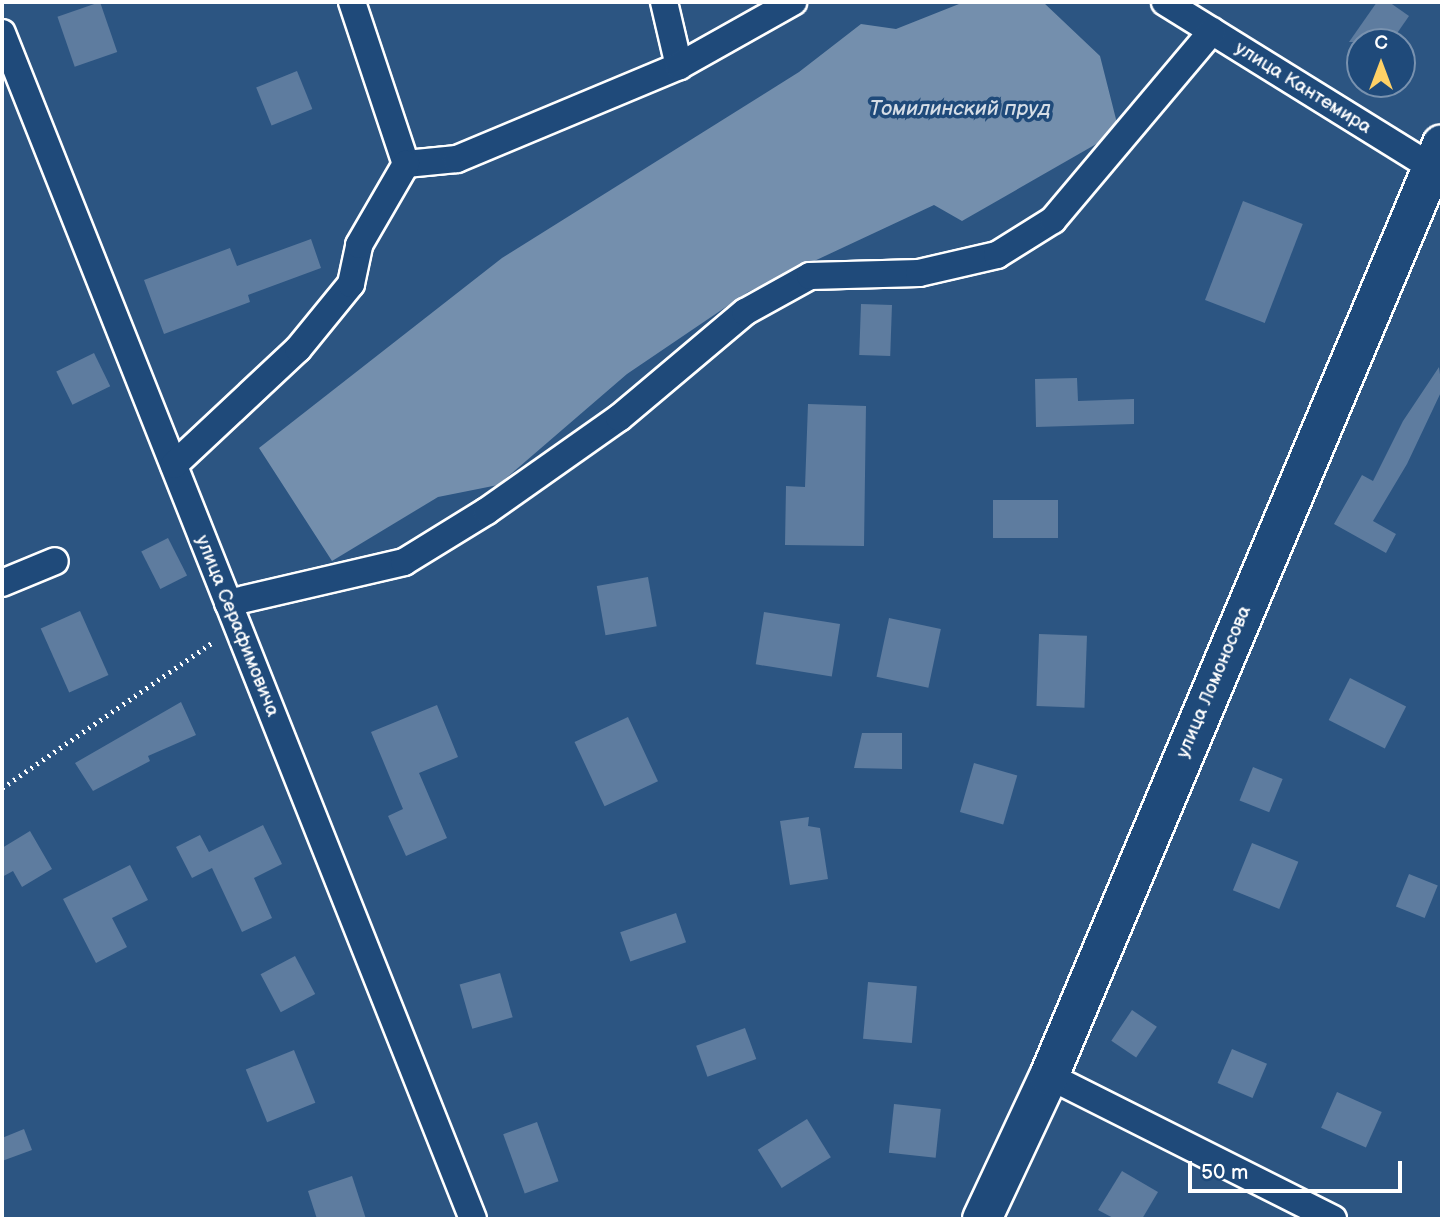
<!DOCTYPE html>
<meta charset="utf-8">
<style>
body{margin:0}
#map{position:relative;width:1444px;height:1221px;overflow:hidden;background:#2c5582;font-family:"Balsamiq Sans",sans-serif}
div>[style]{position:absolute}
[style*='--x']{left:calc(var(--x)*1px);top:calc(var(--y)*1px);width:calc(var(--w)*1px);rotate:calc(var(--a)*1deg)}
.water>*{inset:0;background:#748fad}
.building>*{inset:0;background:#5e7c9f;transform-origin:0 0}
.path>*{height:4.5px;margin-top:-2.25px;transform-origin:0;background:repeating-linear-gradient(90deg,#fff 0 2px,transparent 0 7px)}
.roads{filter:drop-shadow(2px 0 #fff) drop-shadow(-2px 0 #fff) drop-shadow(0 2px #fff) drop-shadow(0 -2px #fff)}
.street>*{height:26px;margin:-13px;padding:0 13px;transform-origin:13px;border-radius:13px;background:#1f4a7a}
.secondary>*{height:38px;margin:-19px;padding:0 19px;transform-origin:19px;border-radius:19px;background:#1f4a7a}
span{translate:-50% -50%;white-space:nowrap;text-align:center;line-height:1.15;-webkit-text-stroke:7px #1f4a7a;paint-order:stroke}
.street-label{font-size:19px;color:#fff}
.water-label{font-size:21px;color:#d5dde6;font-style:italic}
.frame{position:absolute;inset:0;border:4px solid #fff;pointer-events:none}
.north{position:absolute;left:1346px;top:28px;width:70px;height:70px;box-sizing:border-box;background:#1f4a7a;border:2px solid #7992af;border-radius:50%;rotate:0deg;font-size:19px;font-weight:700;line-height:28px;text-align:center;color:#fff}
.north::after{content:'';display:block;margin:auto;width:24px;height:32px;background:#ffd166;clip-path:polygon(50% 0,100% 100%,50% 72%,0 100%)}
.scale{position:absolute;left:1188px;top:1161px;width:214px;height:32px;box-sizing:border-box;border:4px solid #fff;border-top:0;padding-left:9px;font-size:21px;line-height:24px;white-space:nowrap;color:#fff;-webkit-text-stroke:5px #1f4a7a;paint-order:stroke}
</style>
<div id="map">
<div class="water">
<i style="clip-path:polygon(964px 2px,1043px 2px,1100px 56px,1119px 131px,962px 221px,934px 205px,748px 292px,627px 374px,498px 485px,438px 497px,332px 561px,259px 448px,502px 258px,799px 72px,861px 24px,896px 29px)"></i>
</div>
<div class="building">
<i style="left:100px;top:2px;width:53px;height:45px;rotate:71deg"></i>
<i style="clip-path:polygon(1377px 2px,1389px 2px,1409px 16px,1391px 42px,1349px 42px)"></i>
<i style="left:297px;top:71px;width:41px;height:44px;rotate:68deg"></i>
<i style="left:1243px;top:201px;width:64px;height:106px;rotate:21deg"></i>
<i style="clip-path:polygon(311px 239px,321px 268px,248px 295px,250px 302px,164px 334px,144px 280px,230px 248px,237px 266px)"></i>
<i style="left:861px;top:304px;width:31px;height:51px;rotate:2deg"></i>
<i style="left:94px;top:353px;width:37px;height:42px;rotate:64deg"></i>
<i style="clip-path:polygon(1439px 367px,1442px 390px,1407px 464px,1373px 521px,1396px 534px,1386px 553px,1334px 524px,1362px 475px,1373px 481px,1403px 421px)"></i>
<i style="clip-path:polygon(1077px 378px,1078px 401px,1134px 399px,1134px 424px,1036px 427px,1035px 379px)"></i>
<i style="clip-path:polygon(808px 404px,866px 406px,864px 546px,785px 545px,786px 486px,805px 487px)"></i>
<i style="left:993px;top:500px;width:65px;height:38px"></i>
<i style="left:168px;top:538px;width:42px;height:30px;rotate:63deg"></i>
<i style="left:648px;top:577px;width:50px;height:52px;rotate:80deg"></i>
<i style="left:80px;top:611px;width:70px;height:43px;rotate:66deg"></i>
<i style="left:764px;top:612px;width:77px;height:53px;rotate:9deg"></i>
<i style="left:889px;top:618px;width:53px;height:60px;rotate:12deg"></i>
<i style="left:1039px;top:634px;width:48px;height:72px;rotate:2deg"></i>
<i style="left:1350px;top:678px;width:63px;height:47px;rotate:27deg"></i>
<i style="clip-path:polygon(181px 702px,196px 735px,148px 756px,150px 761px,93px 791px,75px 763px)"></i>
<i style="clip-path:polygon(437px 705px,458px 757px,419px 773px,447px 838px,406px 856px,388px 816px,403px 809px,371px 732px)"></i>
<i style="left:628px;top:717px;width:71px;height:59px;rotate:65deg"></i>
<i style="clip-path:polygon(862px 733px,902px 733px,902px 769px,854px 768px)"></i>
<i style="left:974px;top:763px;width:45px;height:51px;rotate:16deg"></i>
<i style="left:1253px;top:767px;width:32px;height:36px;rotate:22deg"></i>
<i style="clip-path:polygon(809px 817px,808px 826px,820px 828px,828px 879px,790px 885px,780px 821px)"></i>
<i style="clip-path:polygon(263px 825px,282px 864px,254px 878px,272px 918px,242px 932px,212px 868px,192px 878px,176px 847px,200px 835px,209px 852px)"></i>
<i style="clip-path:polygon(30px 831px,52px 869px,22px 887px,13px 871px,2px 877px,2px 848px)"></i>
<i style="left:1252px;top:843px;width:50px;height:51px;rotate:22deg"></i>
<i style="clip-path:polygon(130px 865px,148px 900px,112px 918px,127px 947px,96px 963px,63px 899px)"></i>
<i style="left:1409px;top:874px;width:31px;height:35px;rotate:22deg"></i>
<i style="left:676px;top:913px;width:31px;height:59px;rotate:71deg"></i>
<i style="left:295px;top:956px;width:43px;height:39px;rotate:62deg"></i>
<i style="left:500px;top:973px;width:46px;height:42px;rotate:74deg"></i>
<i style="left:868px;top:982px;width:49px;height:57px;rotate:5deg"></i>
<i style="left:1132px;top:1010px;width:30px;height:37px;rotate:34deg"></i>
<i style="left:745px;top:1028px;width:33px;height:52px;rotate:70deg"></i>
<i style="left:1232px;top:1049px;width:38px;height:37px;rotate:23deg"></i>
<i style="left:294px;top:1050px;width:57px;height:52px;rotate:68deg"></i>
<i style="left:1337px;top:1092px;width:49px;height:39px;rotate:24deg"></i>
<i style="left:894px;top:1104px;width:47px;height:49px;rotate:6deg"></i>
<i style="left:807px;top:1119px;width:45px;height:58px;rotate:58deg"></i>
<i style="left:537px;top:1122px;width:63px;height:36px;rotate:70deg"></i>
<i style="clip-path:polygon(24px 1129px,32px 1150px,2px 1161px,2px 1138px)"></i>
<i style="clip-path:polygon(1122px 1171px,1158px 1192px,1142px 1219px,1115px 1219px,1098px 1210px)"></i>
<i style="clip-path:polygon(352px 1176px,366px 1219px,317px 1219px,308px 1191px)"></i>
</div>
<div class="path">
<i style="--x:2;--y:788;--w:258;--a:-34.7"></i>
</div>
<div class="roads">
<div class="street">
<i style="--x:352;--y:2;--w:171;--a:71.6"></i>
<i style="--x:664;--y:2;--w:66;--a:76.8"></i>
<i style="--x:1165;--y:2;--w:326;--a:31.8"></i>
<i style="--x:2;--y:33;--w:1276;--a:68.34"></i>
<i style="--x:406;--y:164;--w:51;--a:-5.6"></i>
<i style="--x:457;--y:159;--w:241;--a:-22.7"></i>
<i style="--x:679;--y:66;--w:131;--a:-29.3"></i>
<i style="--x:174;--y:465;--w:170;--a:-43.1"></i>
<i style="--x:298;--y:349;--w:84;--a:-50.8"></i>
<i style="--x:351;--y:284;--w:40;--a:-78"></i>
<i style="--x:359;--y:245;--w:94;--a:-59.9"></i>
<i style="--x:2;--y:583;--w:57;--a:-22.5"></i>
<i style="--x:228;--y:603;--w:181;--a:-13.1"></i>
<i style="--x:404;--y:562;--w:97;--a:-31.6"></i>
<i style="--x:487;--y:511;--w:161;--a:-35.2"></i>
<i style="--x:619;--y:418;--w:165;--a:-40.1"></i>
<i style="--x:745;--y:312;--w:74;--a:-29"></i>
<i style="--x:810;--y:276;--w:109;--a:-1.6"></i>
<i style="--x:919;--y:273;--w:80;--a:-13"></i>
<i style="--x:997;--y:255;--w:66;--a:-32"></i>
<i style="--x:1053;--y:220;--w:247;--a:-49.9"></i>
<i style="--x:1049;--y:1076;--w:318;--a:26.7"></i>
</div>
<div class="secondary">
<i style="--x:982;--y:1219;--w:158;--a:-64.9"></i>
<i style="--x:1049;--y:1076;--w:1011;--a:-67.14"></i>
</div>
</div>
<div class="street-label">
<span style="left:1303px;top:88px;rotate:32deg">улица Кантемира</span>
<span style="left:237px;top:626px;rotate:68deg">улица Серафимовича</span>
<span style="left:1214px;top:682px;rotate:-67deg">улица Ломоносова</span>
</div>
<div class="water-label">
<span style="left:960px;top:109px">Томилинский пруд</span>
</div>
<div class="frame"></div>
<div class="north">С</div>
<div class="scale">50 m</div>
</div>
